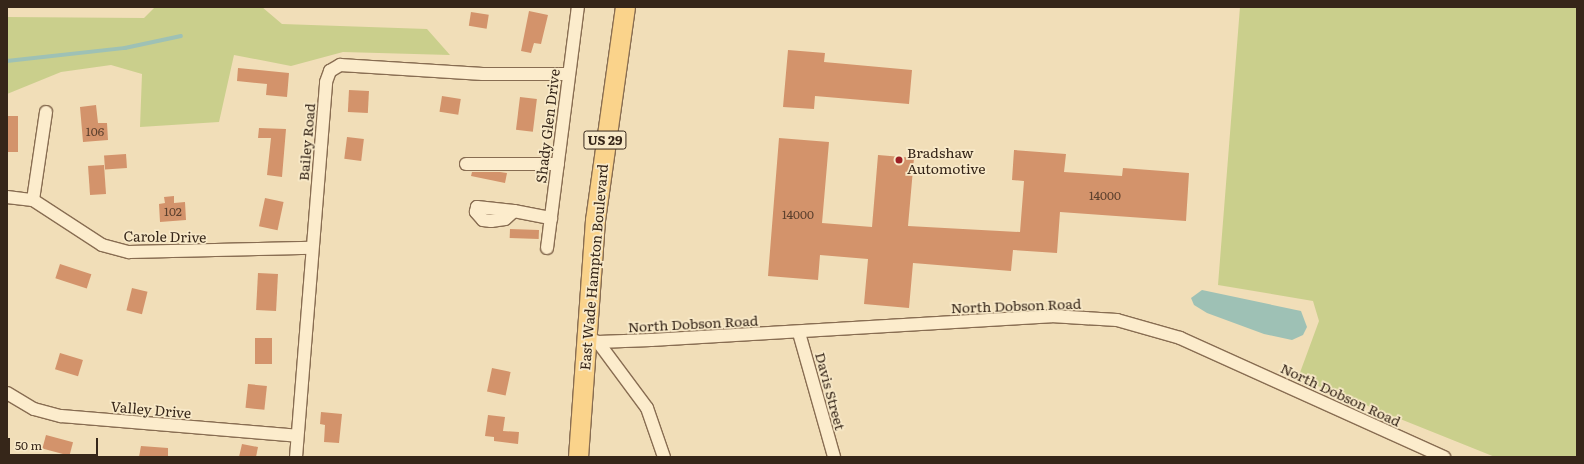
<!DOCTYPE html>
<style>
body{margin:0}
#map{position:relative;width:1584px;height:464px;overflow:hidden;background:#f1deb8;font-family:Literata,serif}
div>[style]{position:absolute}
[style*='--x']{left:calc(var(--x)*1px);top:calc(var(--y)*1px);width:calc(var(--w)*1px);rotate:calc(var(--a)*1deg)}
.green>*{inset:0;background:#cacf8c}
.water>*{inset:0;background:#9ec1b5}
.stream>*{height:3.5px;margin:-1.75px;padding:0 1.75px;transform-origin:1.75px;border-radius:1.75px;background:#9ec1b5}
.building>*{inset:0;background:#d3936b;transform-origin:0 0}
.roads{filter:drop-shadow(1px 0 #886d52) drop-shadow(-1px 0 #886d52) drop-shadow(0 1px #886d52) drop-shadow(0 -1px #886d52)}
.street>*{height:12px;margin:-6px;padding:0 6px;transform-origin:6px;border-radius:6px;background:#fceccc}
.primary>*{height:19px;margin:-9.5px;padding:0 9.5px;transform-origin:9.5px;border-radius:9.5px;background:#fad38b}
.dots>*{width:11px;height:11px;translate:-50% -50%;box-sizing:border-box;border:2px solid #f8e9c8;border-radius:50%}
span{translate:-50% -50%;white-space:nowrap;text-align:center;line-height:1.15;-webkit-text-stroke:3.5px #f8e9c8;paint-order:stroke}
.number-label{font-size:12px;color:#5d412e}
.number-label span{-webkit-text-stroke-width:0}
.shield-label span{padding:1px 3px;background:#f8e9c8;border:1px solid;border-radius:3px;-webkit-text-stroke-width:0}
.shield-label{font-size:13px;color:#362619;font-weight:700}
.street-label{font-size:14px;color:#362619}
.poi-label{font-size:14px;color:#362619}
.left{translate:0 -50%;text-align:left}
.frame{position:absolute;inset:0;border:8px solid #362619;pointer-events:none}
.scale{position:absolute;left:8px;top:438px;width:90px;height:18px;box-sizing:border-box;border:2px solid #362619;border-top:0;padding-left:5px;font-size:12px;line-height:14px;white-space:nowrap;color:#362619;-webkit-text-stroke:3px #f8e9c8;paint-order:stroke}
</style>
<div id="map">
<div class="green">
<i style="clip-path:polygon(155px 7px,262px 7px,282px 24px,427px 29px,450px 55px,343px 52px,291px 66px,234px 55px,219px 122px,140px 127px,142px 74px,111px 65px,61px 72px,7px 94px,7px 17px,144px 18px)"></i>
<i style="clip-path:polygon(1240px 7px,1577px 7px,1577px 457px,1495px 457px,1298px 378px,1319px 321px,1313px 301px,1218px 285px)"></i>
</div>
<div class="water">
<i style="clip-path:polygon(1202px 290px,1301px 311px,1307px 327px,1303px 335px,1292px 340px,1264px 334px,1207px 313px,1194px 305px,1191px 298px)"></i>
</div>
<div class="stream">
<i style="--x:7;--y:61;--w:119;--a:-6.3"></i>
<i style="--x:125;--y:48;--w:57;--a:-12.1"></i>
</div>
<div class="building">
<i style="clip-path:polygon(529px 11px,548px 15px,541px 44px,534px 43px,531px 53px,521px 51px)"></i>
<i style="left:471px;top:12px;width:18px;height:14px;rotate:9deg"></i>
<i style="clip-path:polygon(788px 50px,825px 53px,824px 62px,912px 70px,909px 104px,815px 96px,814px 109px,783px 107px)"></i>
<i style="clip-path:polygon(238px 68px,289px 73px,287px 97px,266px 95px,267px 84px,237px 81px)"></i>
<i style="left:349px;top:90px;width:20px;height:22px;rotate:3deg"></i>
<i style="left:442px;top:96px;width:19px;height:16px;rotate:9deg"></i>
<i style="left:520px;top:97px;width:17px;height:33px;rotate:7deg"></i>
<i style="clip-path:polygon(96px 105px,98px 123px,107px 123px,108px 140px,83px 142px,80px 107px)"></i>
<i style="left:7px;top:116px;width:11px;height:36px"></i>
<i style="clip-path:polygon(259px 128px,286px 129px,282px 177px,267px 175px,271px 138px,258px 138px)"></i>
<i style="left:347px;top:137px;width:17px;height:22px;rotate:7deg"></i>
<i style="clip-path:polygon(779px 138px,829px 142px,822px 223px,872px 227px,878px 155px,914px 158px,908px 226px,1020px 232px,1024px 181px,1012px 180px,1014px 150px,1066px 154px,1064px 172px,1122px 176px,1123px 168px,1189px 173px,1186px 221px,1060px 212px,1057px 253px,1013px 250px,1011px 271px,913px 263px,909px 308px,864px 304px,868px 259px,820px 255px,818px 280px,768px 276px)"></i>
<i style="left:126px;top:154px;width:14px;height:22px;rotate:86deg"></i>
<i style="left:104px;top:165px;width:29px;height:16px;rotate:86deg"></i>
<i style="clip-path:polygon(472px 172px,500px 172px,507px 173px,505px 183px,471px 176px)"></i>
<i style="clip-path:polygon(174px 196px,174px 203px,185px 202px,186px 220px,160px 222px,159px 204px,165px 203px,164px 197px)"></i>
<i style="left:265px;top:198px;width:19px;height:29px;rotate:12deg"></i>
<i style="left:510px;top:229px;width:29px;height:9px;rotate:2deg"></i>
<i style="left:60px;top:264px;width:33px;height:15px;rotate:18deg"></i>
<i style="left:258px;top:273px;width:20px;height:37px;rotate:3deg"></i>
<i style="left:132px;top:288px;width:16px;height:23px;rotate:14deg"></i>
<i style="left:255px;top:338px;width:17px;height:26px"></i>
<i style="left:60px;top:353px;width:24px;height:17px;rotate:17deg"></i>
<i style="left:492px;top:368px;width:19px;height:24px;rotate:12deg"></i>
<i style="left:248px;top:384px;width:19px;height:24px;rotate:6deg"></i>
<i style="clip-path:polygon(321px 412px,342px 414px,339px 443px,324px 442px,325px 425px,320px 424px)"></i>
<i style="clip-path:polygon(488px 415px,505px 417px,503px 431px,519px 432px,518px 444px,494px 441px,494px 437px,485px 436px)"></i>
<i style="left:46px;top:435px;width:28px;height:14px;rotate:15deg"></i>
<i style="clip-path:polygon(242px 444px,258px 447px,256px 457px,239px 457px)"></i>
<i style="clip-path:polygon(141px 446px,168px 448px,168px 457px,139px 457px)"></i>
</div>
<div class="roads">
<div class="street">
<i style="--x:466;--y:164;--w:92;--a:0"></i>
<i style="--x:7;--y:197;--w:26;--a:7"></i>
<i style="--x:33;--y:200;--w:82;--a:33.1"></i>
<i style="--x:102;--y:245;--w:28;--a:15"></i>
<i style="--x:129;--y:252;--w:183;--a:-1.3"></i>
<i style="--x:33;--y:200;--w:89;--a:-81.6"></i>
<i style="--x:514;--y:211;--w:12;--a:138"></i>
<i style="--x:505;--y:219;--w:14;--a:172"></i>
<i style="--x:491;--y:221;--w:8;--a:-173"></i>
<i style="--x:483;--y:220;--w:11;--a:-131"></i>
<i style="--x:476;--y:212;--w:5;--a:-79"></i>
<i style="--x:477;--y:207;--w:37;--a:6"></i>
<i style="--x:514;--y:211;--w:38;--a:11"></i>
<i style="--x:547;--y:248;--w:243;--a:-82.7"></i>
<i style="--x:799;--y:333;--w:129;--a:74.2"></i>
<i style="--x:586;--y:337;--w:13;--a:23"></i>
<i style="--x:598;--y:342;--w:53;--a:-2.2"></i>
<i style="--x:651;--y:340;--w:401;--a:-3.4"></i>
<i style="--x:1051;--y:316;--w:66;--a:3.5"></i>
<i style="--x:1117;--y:320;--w:66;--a:15.9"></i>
<i style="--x:1180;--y:338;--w:290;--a:24.3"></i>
<i style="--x:598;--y:342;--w:82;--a:53.4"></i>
<i style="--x:647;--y:408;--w:52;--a:70.9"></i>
<i style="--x:7;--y:393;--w:31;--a:31"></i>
<i style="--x:34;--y:409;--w:28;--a:15"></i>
<i style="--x:61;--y:416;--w:237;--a:4.8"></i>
<i style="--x:296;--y:457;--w:376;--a:-85.4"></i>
<i style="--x:326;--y:82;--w:12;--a:-70"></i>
<i style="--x:330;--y:71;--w:12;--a:-31"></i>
<i style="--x:340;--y:65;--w:143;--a:3.6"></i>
<i style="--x:483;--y:74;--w:86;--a:0"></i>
</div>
<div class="primary">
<i style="--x:578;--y:457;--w:238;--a:-85.9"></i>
<i style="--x:595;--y:220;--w:215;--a:-82"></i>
</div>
</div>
<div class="dots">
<i style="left:899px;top:160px;background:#9c1e23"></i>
</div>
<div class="number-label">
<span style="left:95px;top:132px">106</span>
<span style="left:1105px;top:196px">14000</span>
<span style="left:173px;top:212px">102</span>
<span style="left:798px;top:215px">14000</span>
</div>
<div class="shield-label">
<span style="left:605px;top:140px">US 29</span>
</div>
<div class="street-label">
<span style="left:547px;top:126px;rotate:-83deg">Shady Glen Drive</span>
<span style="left:306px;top:142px;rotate:-85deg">Bailey Road</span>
<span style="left:165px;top:236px;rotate:1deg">Carole Drive</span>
<span style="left:593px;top:267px;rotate:-85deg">East Wade Hampton Boulevard</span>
<span style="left:1016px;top:305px;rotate:-2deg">North Dobson Road</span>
<span style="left:693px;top:323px;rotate:-3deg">North Dobson Road</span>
<span style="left:831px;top:391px;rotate:75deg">Davis Street</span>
<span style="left:1341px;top:394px;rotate:25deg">North Dobson Road</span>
<span style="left:151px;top:409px;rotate:5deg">Valley Drive</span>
</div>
<div class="poi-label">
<span class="left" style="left:907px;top:160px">Bradshaw<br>Automotive</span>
</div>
<div class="frame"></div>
<div class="scale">50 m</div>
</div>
